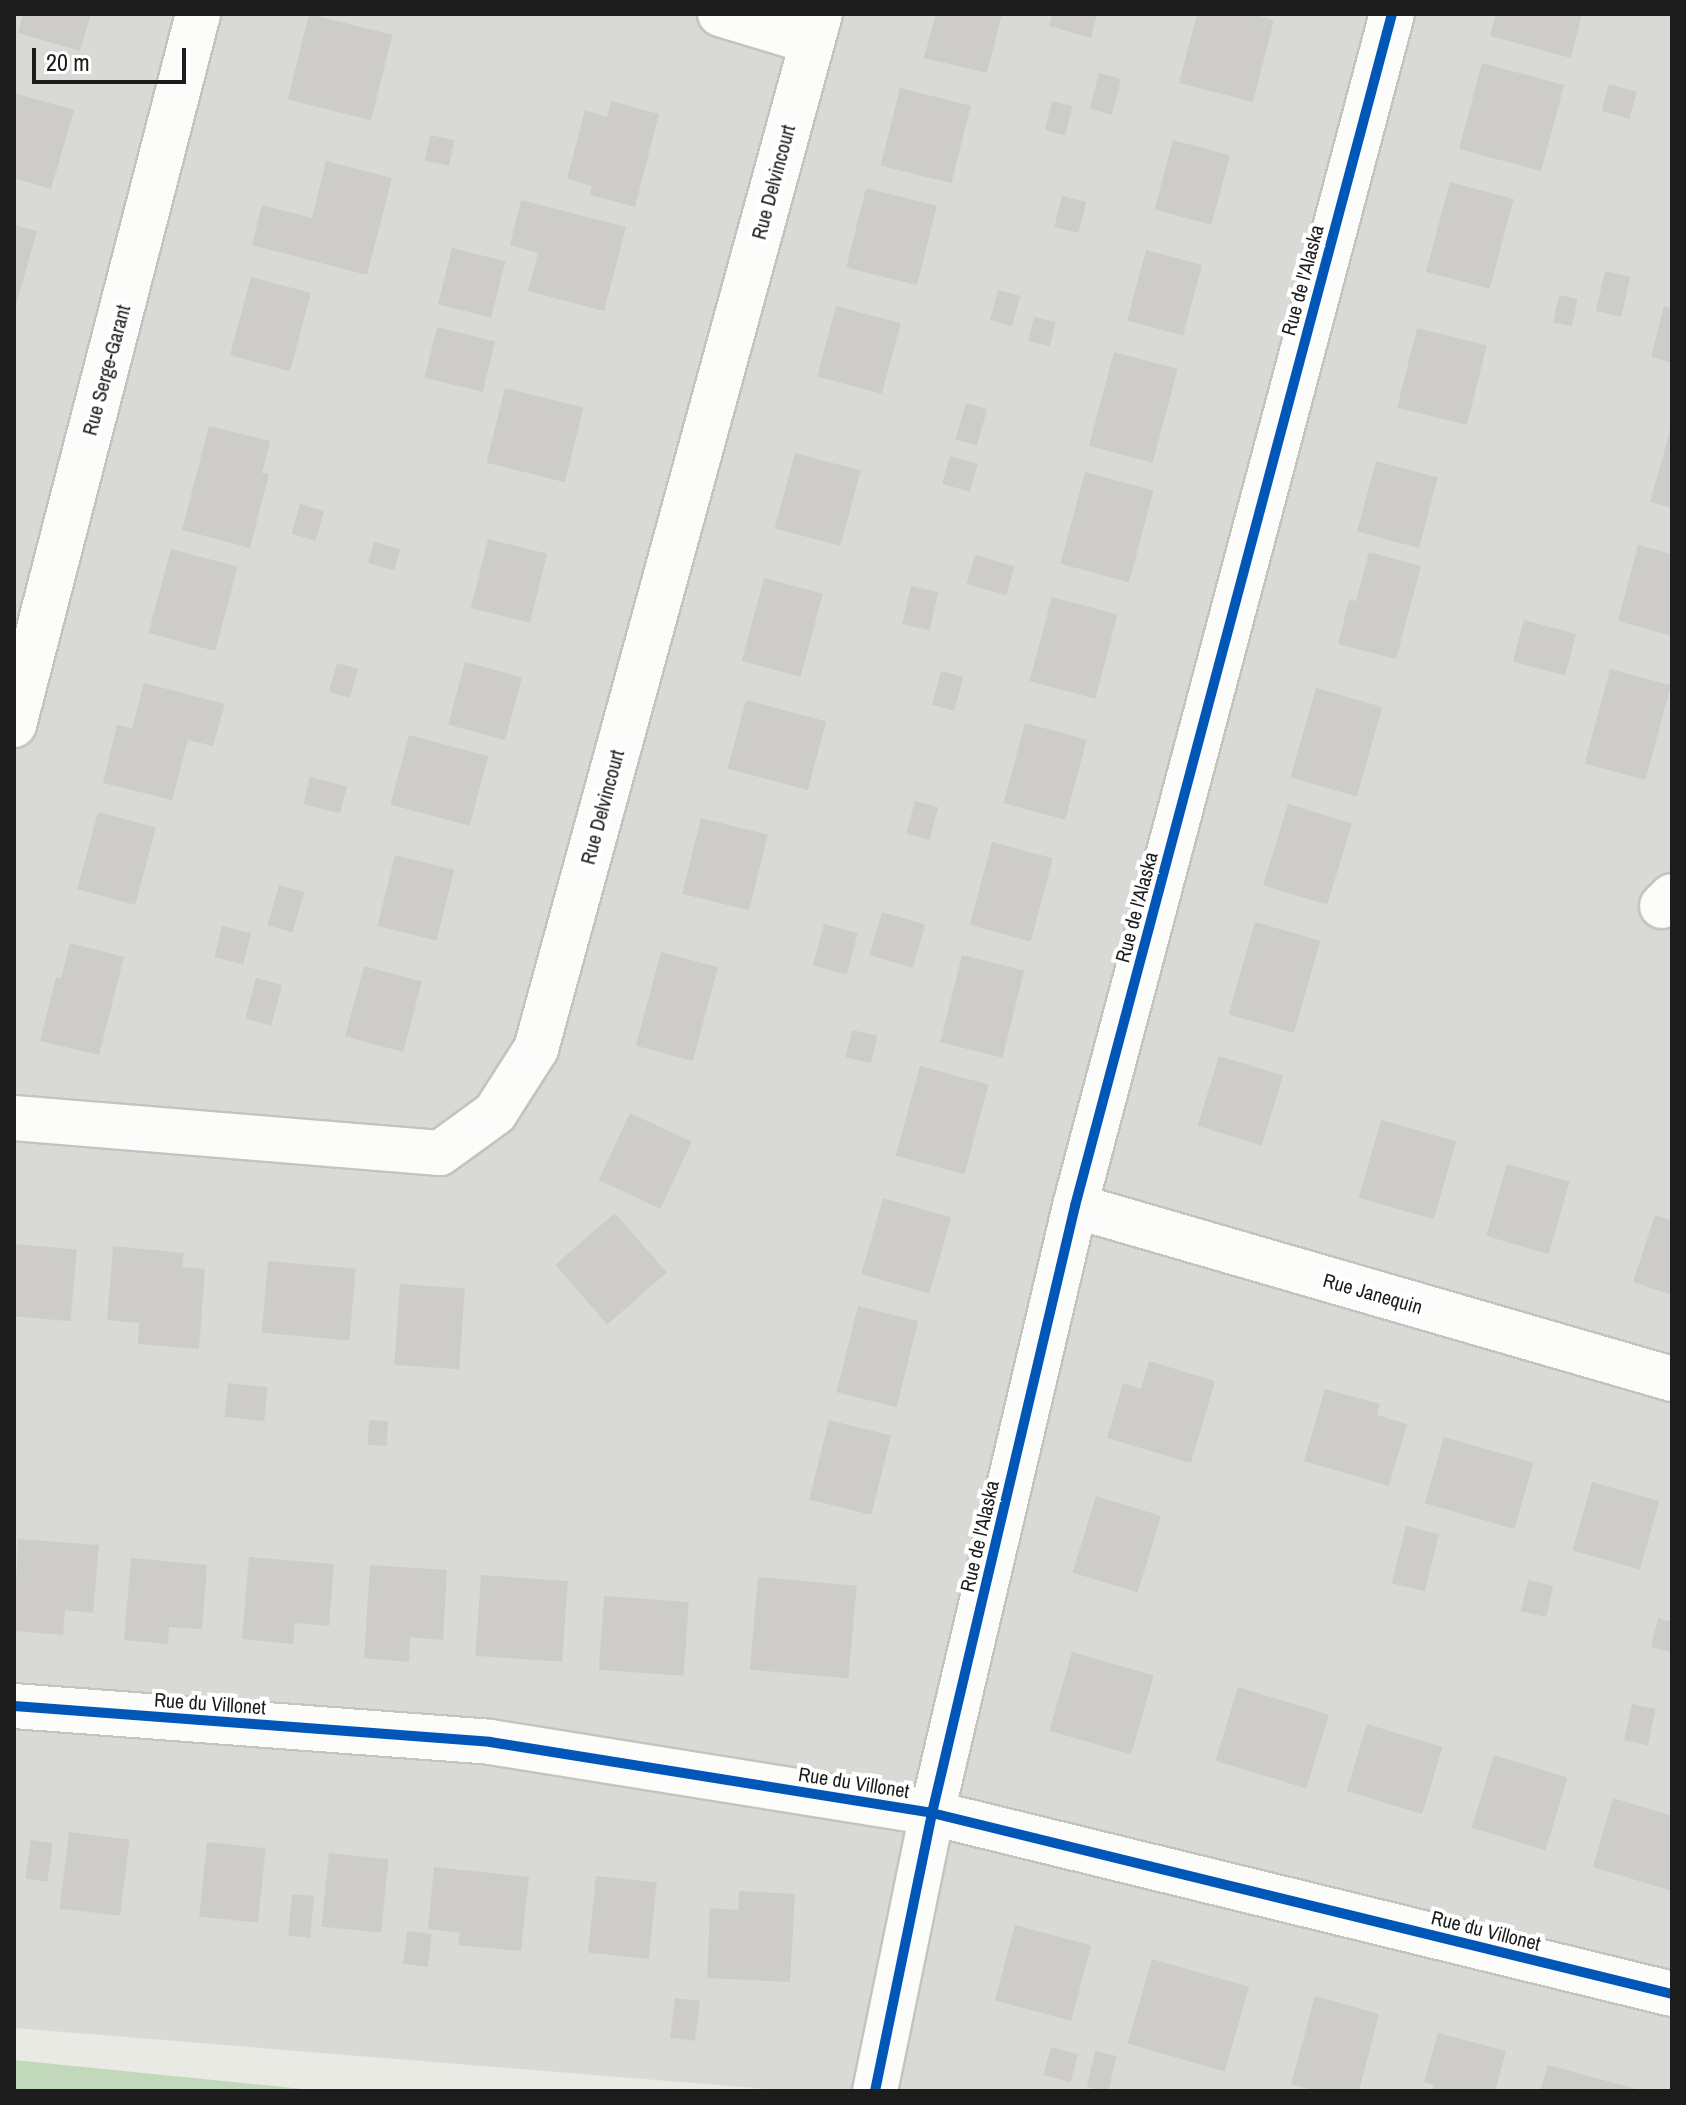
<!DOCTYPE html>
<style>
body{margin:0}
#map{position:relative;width:1686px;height:2105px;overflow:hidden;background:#eaeae5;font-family:"Archivo Narrow",sans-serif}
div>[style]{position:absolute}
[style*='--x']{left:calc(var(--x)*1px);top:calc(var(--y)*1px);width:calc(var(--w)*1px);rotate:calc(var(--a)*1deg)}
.residential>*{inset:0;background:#d9d9d6}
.forest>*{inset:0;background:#c2d8bb}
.building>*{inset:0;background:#cdccc8;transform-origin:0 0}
.roads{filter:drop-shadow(2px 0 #c3c3c1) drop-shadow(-2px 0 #c3c3c1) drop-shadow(0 2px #c3c3c1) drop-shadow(0 -2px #c3c3c1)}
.minor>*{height:44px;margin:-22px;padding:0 22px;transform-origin:22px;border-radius:22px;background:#fcfcfb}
.cycleway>*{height:10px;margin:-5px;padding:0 5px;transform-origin:5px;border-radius:5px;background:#0057b8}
span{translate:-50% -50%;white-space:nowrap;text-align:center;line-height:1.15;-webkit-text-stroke:8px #fff;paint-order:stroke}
.street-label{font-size:20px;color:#1c1c1c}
.frame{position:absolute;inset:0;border:16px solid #1c1c1c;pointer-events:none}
.scale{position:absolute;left:32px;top:48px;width:154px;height:36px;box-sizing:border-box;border:4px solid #1c1c1c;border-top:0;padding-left:10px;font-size:24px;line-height:28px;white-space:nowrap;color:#1c1c1c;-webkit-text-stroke:6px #fff;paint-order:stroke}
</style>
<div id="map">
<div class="residential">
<i style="clip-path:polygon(14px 14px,1672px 14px,1672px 2091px,792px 2091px,14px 2028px)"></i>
</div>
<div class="forest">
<i style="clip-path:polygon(14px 2060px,323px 2091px,14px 2091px)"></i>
</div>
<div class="building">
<i style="clip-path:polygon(23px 14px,91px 14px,80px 51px,18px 33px)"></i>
<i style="left:309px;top:14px;width:86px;height:88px;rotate:14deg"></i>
<i style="clip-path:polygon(936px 14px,1002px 14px,987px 73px,924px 58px)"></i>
<i style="clip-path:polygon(1052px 14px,1097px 14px,1091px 38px,1049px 26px)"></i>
<i style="clip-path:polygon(1197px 14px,1251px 14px,1274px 20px,1253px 102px,1179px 83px)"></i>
<i style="clip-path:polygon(1496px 14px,1582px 14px,1571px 58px,1490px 36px)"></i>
<i style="left:1482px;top:63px;width:85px;height:89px;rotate:15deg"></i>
<i style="left:1099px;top:73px;width:23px;height:37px;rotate:15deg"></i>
<i style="left:1609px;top:84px;width:29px;height:28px;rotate:16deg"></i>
<i style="left:900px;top:88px;width:73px;height:80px;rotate:14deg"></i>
<i style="clip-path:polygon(14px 93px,74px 110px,51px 189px,14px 178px)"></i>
<i style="clip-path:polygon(611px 101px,659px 114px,635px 207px,590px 195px,592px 186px,567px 179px,585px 110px,607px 117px)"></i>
<i style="left:1052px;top:101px;width:21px;height:30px;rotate:14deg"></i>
<i style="left:430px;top:135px;width:25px;height:26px;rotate:12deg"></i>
<i style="left:1173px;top:140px;width:59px;height:72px;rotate:15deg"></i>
<i style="clip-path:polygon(326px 161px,392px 178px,367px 275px,252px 245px,262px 205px,312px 218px)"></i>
<i style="left:1450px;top:182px;width:66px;height:93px;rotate:15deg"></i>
<i style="left:866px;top:188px;width:73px;height:82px;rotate:14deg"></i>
<i style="left:1062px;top:196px;width:25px;height:32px;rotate:14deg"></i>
<i style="clip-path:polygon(521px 200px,626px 227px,604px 311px,528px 291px,538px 253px,510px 245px)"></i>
<i style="clip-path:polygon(14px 225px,37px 231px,15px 308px,14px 308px)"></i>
<i style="left:452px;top:248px;width:55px;height:58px;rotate:14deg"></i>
<i style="left:1146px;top:250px;width:58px;height:73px;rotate:15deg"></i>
<i style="left:1605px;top:271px;width:26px;height:41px;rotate:13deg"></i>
<i style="left:251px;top:277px;width:62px;height:81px;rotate:15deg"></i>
<i style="left:998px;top:290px;width:23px;height:31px;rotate:15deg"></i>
<i style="left:1559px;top:295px;width:19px;height:28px;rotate:12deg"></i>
<i style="left:836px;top:306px;width:67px;height:73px;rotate:15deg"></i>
<i style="clip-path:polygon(1664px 306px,1672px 309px,1672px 363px,1651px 357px)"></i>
<i style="left:1034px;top:317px;width:22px;height:25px;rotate:13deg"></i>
<i style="left:437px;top:327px;width:60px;height:52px;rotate:14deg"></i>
<i style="left:1417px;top:328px;width:72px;height:82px;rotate:14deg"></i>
<i style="left:1114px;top:352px;width:66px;height:97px;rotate:15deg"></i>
<i style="left:505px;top:388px;width:81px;height:77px;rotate:14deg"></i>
<i style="left:966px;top:403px;width:22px;height:38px;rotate:16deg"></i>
<i style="clip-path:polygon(1672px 424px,1672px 508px,1650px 502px)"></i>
<i style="clip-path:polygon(209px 426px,270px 441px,262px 473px,269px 474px,250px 548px,182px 530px)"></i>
<i style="left:795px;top:453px;width:68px;height:78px;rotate:15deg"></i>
<i style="left:950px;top:456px;width:29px;height:29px;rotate:16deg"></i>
<i style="left:1376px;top:461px;width:64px;height:73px;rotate:15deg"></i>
<i style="left:1085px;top:472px;width:71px;height:95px;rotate:15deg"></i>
<i style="left:300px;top:504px;width:25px;height:31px;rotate:16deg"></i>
<i style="left:488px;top:539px;width:61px;height:71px;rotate:14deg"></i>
<i style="left:374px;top:542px;width:27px;height:22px;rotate:15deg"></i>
<i style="clip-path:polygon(1638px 545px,1672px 554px,1672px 636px,1618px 621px)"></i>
<i style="left:171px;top:549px;width:69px;height:87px;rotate:15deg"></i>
<i style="clip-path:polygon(1369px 552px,1421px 566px,1396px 659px,1338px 644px,1349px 600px,1356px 601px)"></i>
<i style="left:975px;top:555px;width:41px;height:30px;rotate:16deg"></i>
<i style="left:764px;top:578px;width:61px;height:86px;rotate:15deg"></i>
<i style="left:911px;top:586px;width:28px;height:39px;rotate:13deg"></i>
<i style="left:1052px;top:597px;width:68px;height:87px;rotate:15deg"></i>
<i style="left:1524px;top:620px;width:54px;height:43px;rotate:15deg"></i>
<i style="left:465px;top:662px;width:59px;height:65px;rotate:15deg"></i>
<i style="left:337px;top:663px;width:22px;height:30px;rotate:16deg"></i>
<i style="left:1610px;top:669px;width:63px;height:98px;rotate:15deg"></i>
<i style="left:941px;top:671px;width:23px;height:35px;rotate:15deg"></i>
<i style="clip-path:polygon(144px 683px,225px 704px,213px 746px,188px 740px,172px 800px,103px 783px,117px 725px,132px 728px)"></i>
<i style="left:1316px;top:688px;width:69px;height:93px;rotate:16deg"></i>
<i style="left:746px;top:700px;width:83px;height:71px;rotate:15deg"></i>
<i style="left:1025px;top:723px;width:64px;height:83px;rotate:15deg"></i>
<i style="left:409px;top:735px;width:82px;height:72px;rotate:15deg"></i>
<i style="left:310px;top:777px;width:38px;height:28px;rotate:14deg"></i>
<i style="left:915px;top:801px;width:24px;height:34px;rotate:15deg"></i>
<i style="left:1288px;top:804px;width:67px;height:85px;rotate:17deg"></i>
<i style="left:98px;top:812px;width:60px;height:80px;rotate:15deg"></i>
<i style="left:701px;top:818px;width:69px;height:78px;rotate:14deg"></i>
<i style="left:992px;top:842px;width:63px;height:86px;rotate:15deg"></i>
<i style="left:395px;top:855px;width:61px;height:73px;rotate:14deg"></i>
<i style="left:279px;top:885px;width:26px;height:42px;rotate:16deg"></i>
<i style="left:882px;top:912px;width:45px;height:45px;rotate:16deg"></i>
<i style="left:1255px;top:922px;width:68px;height:96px;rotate:16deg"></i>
<i style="left:824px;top:924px;width:35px;height:43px;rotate:15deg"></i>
<i style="left:222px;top:926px;width:30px;height:32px;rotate:14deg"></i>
<i style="clip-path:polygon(70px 943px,124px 957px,99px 1055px,40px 1041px,56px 977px,61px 978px)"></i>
<i style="left:661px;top:952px;width:59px;height:97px;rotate:15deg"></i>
<i style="left:962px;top:955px;width:64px;height:90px;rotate:14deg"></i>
<i style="left:364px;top:966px;width:60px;height:73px;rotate:15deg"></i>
<i style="left:256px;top:978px;width:27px;height:42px;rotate:15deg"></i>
<i style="left:852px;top:1030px;width:26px;height:28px;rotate:13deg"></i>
<i style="left:1219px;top:1056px;width:67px;height:73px;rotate:17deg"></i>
<i style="left:920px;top:1066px;width:71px;height:93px;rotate:15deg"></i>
<i style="left:630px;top:1113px;width:68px;height:74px;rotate:25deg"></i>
<i style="left:1381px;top:1120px;width:78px;height:81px;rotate:16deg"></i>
<i style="left:1507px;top:1164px;width:65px;height:75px;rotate:16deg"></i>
<i style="left:883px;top:1198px;width:71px;height:79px;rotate:16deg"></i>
<i style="left:615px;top:1213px;width:79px;height:79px;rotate:49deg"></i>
<i style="clip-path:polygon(1655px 1215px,1672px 1221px,1672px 1295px,1633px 1282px)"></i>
<i style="left:14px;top:1244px;width:63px;height:72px;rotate:5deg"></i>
<i style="clip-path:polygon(113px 1246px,184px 1253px,182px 1267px,205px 1269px,199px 1349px,138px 1344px,139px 1323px,107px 1320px)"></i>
<i style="left:268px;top:1261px;width:88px;height:72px;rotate:5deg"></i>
<i style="left:400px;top:1284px;width:65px;height:81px;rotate:4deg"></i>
<i style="left:858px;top:1306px;width:62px;height:89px;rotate:14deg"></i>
<i style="clip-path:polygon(1149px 1361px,1215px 1381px,1191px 1463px,1107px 1438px,1123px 1383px,1141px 1389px)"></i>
<i style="left:228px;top:1383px;width:40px;height:34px;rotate:6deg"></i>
<i style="clip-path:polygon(1325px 1389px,1380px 1404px,1377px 1415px,1407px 1424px,1389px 1486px,1304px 1461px)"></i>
<i style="left:369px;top:1420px;width:19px;height:25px;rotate:3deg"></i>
<i style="left:829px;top:1420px;width:64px;height:82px;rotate:14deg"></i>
<i style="left:1444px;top:1437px;width:93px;height:69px;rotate:16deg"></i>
<i style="left:1592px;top:1482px;width:70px;height:71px;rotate:16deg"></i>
<i style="left:1096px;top:1496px;width:68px;height:80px;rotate:17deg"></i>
<i style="left:1406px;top:1526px;width:34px;height:59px;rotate:14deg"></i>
<i style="clip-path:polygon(18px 1539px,99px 1545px,93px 1613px,65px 1610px,63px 1635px,14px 1631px)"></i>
<i style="clip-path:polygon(249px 1557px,334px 1564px,329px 1626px,295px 1623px,293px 1644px,242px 1639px)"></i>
<i style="clip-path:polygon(131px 1558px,207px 1565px,202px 1629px,169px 1627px,168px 1644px,124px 1640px)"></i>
<i style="clip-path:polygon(370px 1565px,447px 1570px,443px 1640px,410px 1637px,409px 1662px,364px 1658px)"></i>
<i style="left:481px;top:1575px;width:87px;height:81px;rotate:4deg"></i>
<i style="left:758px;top:1577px;width:99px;height:93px;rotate:5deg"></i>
<i style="left:1528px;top:1580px;width:26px;height:32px;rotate:13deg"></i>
<i style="left:604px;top:1596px;width:85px;height:74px;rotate:4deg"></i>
<i style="clip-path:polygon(1658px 1618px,1672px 1622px,1672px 1652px,1651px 1647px)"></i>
<i style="left:1072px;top:1652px;width:85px;height:82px;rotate:16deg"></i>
<i style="left:1238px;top:1687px;width:95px;height:77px;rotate:17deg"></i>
<i style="left:1632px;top:1704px;width:24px;height:37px;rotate:12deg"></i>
<i style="left:1367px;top:1724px;width:79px;height:70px;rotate:17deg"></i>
<i style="left:1494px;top:1755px;width:77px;height:76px;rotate:17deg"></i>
<i style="clip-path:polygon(1613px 1798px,1672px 1816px,1672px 1891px,1593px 1867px)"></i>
<i style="left:69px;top:1832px;width:61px;height:77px;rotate:7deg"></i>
<i style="left:31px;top:1840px;width:22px;height:39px;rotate:8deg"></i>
<i style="left:207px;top:1842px;width:59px;height:75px;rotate:6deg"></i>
<i style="left:329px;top:1853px;width:60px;height:74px;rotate:6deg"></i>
<i style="clip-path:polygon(434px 1867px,529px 1877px,521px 1951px,458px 1945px,460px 1933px,428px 1929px)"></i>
<i style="left:596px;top:1876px;width:61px;height:77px;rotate:6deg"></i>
<i style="clip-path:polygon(739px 1891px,795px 1894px,790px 1982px,707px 1978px,710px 1908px,738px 1910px)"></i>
<i style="left:292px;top:1894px;width:22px;height:42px;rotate:5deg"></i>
<i style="left:1015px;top:1925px;width:79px;height:78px;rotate:15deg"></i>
<i style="left:407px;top:1931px;width:25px;height:33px;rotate:7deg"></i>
<i style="left:1152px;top:1959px;width:101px;height:88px;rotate:16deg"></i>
<i style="clip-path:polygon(1315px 1996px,1379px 2014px,1359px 2091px,1316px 2091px,1291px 2084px)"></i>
<i style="left:675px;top:1998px;width:25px;height:40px;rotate:7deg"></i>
<i style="clip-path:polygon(1438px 2033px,1506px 2051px,1495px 2091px,1432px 2091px,1434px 2085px,1424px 2082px)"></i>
<i style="left:1051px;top:2047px;width:28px;height:29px;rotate:15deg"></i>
<i style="left:1095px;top:2051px;width:22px;height:37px;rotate:13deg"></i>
<i style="clip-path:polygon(1548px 2065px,1640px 2090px,1639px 2091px,1540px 2091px)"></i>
</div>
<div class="roads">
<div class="minor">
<i style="--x:720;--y:14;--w:96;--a:16.9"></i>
<i style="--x:14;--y:725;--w:734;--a:-75.49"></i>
<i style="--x:1662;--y:906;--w:14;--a:-45"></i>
<i style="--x:14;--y:1118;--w:427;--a:4.7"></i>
<i style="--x:440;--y:1153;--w:68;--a:-36"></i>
<i style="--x:495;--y:1113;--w:76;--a:-57.4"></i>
<i style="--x:536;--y:1049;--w:1073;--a:-74.66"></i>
<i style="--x:1075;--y:1206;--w:622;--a:16.16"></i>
<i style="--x:14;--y:1706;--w:477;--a:4.3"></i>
<i style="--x:490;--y:1742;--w:448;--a:9.1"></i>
<i style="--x:932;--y:1813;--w:762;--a:13.74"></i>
<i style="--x:875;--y:2091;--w:284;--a:-78.4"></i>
<i style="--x:932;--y:1813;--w:624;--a:-76.74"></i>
<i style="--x:1075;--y:1206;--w:1233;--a:-75.11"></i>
</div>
</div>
<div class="cycleway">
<i style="--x:14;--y:1706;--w:477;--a:4.3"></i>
<i style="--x:490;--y:1742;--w:448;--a:9.1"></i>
<i style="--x:932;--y:1813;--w:762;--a:13.74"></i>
<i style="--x:875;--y:2091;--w:284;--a:-78.4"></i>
<i style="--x:932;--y:1813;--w:624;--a:-76.74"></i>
<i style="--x:1075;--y:1206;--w:1233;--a:-75.11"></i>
</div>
<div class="street-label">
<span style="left:773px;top:182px;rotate:-75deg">Rue Delvincourt</span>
<span style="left:1302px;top:280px;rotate:-75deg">Rue de l'Alaska</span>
<span style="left:106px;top:370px;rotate:-75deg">Rue Serge-Garant</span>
<span style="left:602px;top:807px;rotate:-75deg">Rue Delvincourt</span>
<span style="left:1136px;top:907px;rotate:-75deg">Rue de l'Alaska</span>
<span style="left:1373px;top:1293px;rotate:16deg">Rue Janequin</span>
<span style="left:979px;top:1536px;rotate:-77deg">Rue de l'Alaska</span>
<span style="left:210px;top:1703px;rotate:4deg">Rue du Villonet</span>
<span style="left:854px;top:1782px;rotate:9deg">Rue du Villonet</span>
<span style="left:1486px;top:1930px;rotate:14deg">Rue du Villonet</span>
</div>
<div class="frame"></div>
<div class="scale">20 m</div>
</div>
